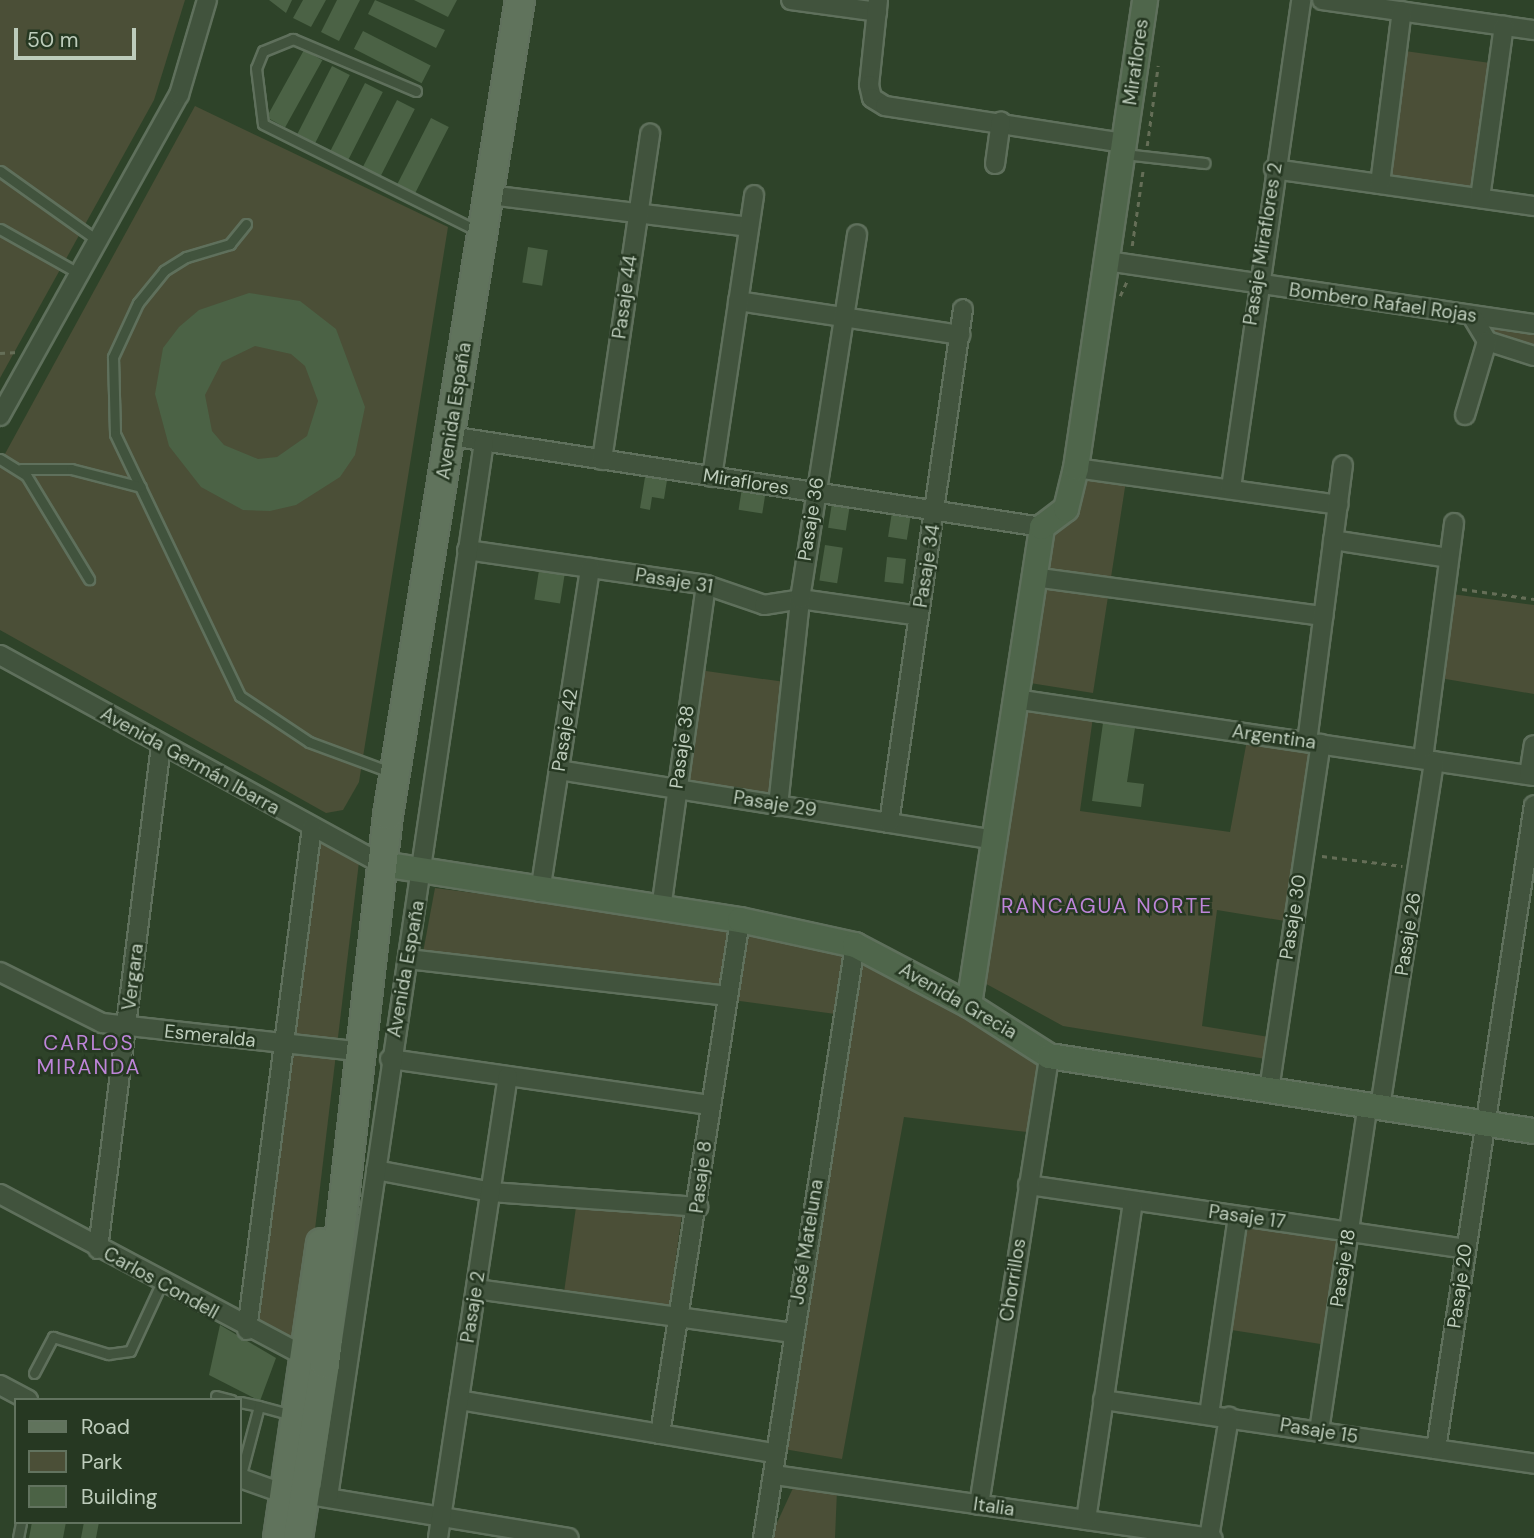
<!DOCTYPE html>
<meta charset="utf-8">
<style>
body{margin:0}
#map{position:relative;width:1534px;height:1538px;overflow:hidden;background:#2e4329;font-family:"DM Sans",sans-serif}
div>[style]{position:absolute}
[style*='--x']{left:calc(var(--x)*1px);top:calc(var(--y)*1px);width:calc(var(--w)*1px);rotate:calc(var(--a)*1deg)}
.green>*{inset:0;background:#4b4f37;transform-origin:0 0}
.building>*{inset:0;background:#4b6245;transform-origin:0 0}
.path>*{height:2.5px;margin-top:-1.25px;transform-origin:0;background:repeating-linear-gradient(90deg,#656e57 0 5px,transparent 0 10px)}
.roads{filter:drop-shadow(2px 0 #5f705c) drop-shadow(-2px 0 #5f705c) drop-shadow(0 2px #5f705c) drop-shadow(0 -2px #5f705c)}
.lane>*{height:9px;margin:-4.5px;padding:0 4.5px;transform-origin:4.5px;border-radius:4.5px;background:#41533d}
.street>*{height:18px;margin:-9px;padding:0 9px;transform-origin:9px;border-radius:9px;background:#41533d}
.secondary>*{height:24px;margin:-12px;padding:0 12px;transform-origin:12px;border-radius:12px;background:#4f664b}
.primary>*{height:28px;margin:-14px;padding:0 14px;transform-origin:14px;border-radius:14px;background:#60735c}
span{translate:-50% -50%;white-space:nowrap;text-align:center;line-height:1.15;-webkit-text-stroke:5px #263822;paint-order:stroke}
.street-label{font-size:19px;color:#bdccbb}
.neighbourhood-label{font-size:21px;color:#be85d9;letter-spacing:2px}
.legend{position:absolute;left:14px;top:1398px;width:228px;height:126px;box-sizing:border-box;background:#263822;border:2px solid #62735f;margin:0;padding:9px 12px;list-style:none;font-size:21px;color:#bdccbb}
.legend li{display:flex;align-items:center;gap:14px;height:35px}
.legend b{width:35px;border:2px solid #62735f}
.scale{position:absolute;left:14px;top:28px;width:122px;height:32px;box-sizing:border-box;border:4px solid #bdccbb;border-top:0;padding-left:9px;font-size:21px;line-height:24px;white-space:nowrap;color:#bdccbb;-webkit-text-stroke:5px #263822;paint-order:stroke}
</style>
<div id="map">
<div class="green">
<i style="clip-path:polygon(0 0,185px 0,154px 100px,0 378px)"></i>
<i style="left:1405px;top:51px;width:86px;height:127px;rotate:8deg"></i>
<i style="clip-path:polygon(195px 106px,448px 227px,359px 782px,343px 810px,326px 813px,0 630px,0 463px)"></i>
<i style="clip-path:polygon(1462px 313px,1534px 324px,1534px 356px,1480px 346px)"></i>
<i style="clip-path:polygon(1082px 474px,1126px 481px,1093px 693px,1030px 683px,1052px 536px,1076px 516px)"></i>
<i style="clip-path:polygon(1444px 593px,1534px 605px,1534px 694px,1434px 677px)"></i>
<i style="left:699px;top:670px;width:96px;height:115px;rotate:8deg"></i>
<i style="clip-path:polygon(1020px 706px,1093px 717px,1080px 811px,1230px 832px,1247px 740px,1313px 749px,1285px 921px,1217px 910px,1202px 1026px,1269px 1037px,1266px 1059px,1063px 1026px,979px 980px)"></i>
<i style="clip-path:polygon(308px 830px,359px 862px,301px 1346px,244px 1312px)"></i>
<i style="clip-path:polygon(435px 888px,750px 928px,850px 950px,1042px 1058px,1027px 1132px,904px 1117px,842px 1459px,784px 1449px,850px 1016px,422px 958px)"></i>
<i style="left:577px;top:1200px;width:106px;height:91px;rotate:8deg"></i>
<i style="left:1247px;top:1221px;width:100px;height:110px;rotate:9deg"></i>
<i style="clip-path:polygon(793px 1488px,837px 1490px,835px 1538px,770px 1538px)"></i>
</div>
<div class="building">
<i style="clip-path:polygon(269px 0,292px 0,286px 13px)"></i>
<i style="clip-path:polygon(303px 0,326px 0,311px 27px,293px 18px)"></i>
<i style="clip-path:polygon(337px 0,360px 0,339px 41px,321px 32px)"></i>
<i style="clip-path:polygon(375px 0,445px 30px,436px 48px,368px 14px)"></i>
<i style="clip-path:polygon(414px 0,457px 0,448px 17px)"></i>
<i style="left:363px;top:31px;width:76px;height:20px;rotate:27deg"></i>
<i style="left:304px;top:50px;width:21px;height:77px;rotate:29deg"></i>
<i style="left:332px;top:66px;width:20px;height:76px;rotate:27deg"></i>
<i style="left:365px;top:83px;width:20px;height:76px;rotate:27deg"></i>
<i style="left:397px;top:100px;width:20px;height:76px;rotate:27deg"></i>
<i style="left:431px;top:118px;width:20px;height:76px;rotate:27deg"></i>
<i style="left:528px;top:247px;width:20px;height:36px;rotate:9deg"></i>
<i style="clip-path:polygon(evenodd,249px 293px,300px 301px,336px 329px,365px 407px,355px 455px,340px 477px,296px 505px,270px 511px,243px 510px,201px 487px,169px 446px,155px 394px,163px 348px,179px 327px,199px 310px,249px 293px,255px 346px,291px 354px,305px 366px,318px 401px,307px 436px,277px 457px,258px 459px,224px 445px,212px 431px,205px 395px,222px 362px,255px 346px)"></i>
<i style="clip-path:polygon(646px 471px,668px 474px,664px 499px,652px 497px,650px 510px,640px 508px)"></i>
<i style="left:742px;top:488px;width:24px;height:22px;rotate:9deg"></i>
<i style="left:832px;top:503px;width:18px;height:25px;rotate:9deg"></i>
<i style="left:892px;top:512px;width:19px;height:25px;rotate:9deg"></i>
<i style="left:825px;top:545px;width:18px;height:36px;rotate:9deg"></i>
<i style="left:887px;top:557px;width:19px;height:25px;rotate:6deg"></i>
<i style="left:540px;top:564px;width:26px;height:36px;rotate:9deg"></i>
<i style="clip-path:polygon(1103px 723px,1135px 728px,1127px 782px,1144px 784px,1141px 807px,1092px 801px)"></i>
<i style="clip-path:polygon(220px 1325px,276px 1358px,260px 1401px,209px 1375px)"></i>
<i style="clip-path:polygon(32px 1522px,66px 1522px,63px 1538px,29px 1538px)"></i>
<i style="clip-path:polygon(84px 1522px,99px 1522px,96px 1538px,81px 1538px)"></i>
</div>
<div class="path">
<i style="--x:1147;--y:146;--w:81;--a:-82.2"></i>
<i style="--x:1132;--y:246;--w:77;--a:-81.8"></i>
<i style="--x:1120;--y:296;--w:17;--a:-65"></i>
<i style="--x:0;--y:353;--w:18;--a:-3"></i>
<i style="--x:1462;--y:589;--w:73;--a:7.9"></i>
<i style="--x:1322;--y:856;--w:81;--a:7.1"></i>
</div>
<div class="roads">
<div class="lane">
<i style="--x:416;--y:91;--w:134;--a:-157.1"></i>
<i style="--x:293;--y:39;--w:32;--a:158"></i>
<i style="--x:263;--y:51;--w:18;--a:112"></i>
<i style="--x:256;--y:68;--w:56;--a:82.9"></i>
<i style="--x:263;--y:124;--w:240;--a:26.5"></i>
<i style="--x:1124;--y:154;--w:81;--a:6.4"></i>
<i style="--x:0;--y:171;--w:120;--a:35.5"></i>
<i style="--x:246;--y:224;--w:26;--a:129"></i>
<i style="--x:230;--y:244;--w:46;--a:163.5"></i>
<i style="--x:186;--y:257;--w:26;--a:148"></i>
<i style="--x:164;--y:271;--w:41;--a:129.1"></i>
<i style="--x:138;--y:303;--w:60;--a:114.8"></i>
<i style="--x:113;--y:357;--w:77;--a:88.5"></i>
<i style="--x:115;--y:434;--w:290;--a:64.5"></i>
<i style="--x:240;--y:696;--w:83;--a:33.7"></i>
<i style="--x:309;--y:742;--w:86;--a:20.3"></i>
<i style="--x:0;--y:229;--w:92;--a:29.4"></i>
<i style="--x:0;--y:459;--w:31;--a:32"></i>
<i style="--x:26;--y:475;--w:122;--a:58.8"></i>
<i style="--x:21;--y:469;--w:50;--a:0"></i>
<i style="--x:71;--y:469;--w:72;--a:14.4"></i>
<i style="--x:34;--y:1373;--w:41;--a:-62.2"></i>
<i style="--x:53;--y:1337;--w:58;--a:17.2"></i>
<i style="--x:108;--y:1354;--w:22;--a:-8"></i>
<i style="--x:130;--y:1351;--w:74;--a:-65.2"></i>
<i style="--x:216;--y:1396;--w:16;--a:15"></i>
<i style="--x:240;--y:1402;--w:19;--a:12"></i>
<i style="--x:240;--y:1478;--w:74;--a:-75.2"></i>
<i style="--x:259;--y:1406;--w:35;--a:15"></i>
<i style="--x:18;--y:1538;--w:16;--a:-79"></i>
</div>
<div class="street">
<i style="--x:791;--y:0;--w:87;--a:7.9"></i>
<i style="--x:878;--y:0;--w:85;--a:96"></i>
<i style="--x:869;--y:85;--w:13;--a:77"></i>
<i style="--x:872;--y:98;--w:15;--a:32"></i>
<i style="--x:885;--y:106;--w:242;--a:8.8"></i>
<i style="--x:1322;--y:0;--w:214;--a:8.1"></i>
<i style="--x:995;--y:164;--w:43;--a:-82.1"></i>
<i style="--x:1274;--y:169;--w:263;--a:8.1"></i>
<i style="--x:1380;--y:184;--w:174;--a:-82.8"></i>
<i style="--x:489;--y:195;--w:262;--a:7"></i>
<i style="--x:1480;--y:198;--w:174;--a:-82.1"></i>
<i style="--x:1107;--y:261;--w:432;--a:8.4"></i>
<i style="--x:738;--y:301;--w:225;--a:8.7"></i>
<i style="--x:1472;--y:316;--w:29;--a:59"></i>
<i style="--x:1487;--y:341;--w:49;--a:17.7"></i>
<i style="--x:1465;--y:415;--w:77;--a:-73.4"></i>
<i style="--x:0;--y:416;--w:368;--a:-60.9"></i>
<i style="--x:179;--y:95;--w:99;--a:-73.6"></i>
<i style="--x:450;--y:436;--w:599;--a:8.74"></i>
<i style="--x:602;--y:460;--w:330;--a:-81.6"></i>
<i style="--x:1076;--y:468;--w:265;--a:8"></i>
<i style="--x:712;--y:477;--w:285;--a:-81.5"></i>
<i style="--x:1231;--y:488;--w:493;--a:-81.8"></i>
<i style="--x:1333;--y:540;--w:117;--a:8.8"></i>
<i style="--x:467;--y:550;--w:242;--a:8.3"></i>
<i style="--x:706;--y:585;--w:61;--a:19"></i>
<i style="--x:764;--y:605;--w:36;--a:-9"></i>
<i style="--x:800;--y:599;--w:120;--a:8.1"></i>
<i style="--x:1034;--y:577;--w:292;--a:7.7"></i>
<i style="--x:0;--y:655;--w:435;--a:28.7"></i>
<i style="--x:1015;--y:699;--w:525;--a:8.44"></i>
<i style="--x:1307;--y:742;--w:279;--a:-82.6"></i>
<i style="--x:1423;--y:759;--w:238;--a:-82.5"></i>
<i style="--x:559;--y:770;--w:437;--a:9.1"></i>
<i style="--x:1529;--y:775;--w:30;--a:-81"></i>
<i style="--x:778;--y:806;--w:208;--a:-83.9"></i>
<i style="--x:800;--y:599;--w:369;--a:-81.1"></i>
<i style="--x:889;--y:823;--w:519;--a:-81.81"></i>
<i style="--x:540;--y:892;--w:328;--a:-81.2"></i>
<i style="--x:661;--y:909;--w:327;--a:-82.1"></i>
<i style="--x:408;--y:959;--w:322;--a:6.6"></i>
<i style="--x:0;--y:972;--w:114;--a:26.6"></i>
<i style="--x:102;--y:1023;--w:247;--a:6.3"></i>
<i style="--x:390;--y:1059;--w:324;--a:8.2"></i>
<i style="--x:1269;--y:1090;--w:350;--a:-81.5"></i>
<i style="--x:1380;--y:1107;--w:350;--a:-81.1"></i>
<i style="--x:376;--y:1170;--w:117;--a:10.8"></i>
<i style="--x:491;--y:1192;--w:208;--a:4.1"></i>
<i style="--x:1028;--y:1185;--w:442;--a:8.3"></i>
<i style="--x:0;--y:1194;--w:353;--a:28"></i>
<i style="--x:98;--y:1249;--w:507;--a:-82.86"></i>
<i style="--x:476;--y:1289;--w:320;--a:7.9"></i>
<i style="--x:247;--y:1330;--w:507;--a:-82.64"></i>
<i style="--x:0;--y:1385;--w:32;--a:28"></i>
<i style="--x:459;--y:1400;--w:319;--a:9.6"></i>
<i style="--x:1103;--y:1400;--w:436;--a:8.4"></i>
<i style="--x:1209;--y:1415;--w:201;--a:-81.7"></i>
<i style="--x:1319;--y:1431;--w:330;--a:-81.5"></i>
<i style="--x:660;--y:1434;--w:520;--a:-81.15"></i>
<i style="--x:1436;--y:1449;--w:651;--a:-81.35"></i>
<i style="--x:774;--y:1475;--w:443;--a:8.2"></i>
<i style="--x:240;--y:1478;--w:48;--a:19.6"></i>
<i style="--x:316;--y:1496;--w:256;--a:9.4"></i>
<i style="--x:328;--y:1497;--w:1066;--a:-81.59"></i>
<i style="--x:979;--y:1505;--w:454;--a:-81.1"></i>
<i style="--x:1086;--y:1520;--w:322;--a:-81.6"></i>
<i style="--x:438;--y:1538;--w:467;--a:-81.4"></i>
<i style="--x:763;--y:1538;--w:600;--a:-81.18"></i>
<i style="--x:1209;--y:1538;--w:123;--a:-80.6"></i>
</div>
<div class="secondary">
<i style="--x:382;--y:864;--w:362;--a:8.9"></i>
<i style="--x:740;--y:920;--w:118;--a:12.3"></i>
<i style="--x:855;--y:945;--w:129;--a:27.8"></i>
<i style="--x:969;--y:1005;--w:95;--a:32.5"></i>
<i style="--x:1049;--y:1056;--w:491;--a:8.8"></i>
<i style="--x:969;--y:1005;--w:484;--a:-81.3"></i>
<i style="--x:1042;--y:527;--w:30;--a:-37"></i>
<i style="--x:1066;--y:509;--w:42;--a:-76.3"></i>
<i style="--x:1076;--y:468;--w:473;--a:-81.6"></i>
</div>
<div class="primary">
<i style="--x:278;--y:1538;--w:298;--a:-81.7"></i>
<i style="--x:298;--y:1538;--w:176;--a:-81.2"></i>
<i style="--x:325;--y:1364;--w:553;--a:-83.45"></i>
<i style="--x:388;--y:815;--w:826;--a:-80.8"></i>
</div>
</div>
<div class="street-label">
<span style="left:1136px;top:62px;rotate:-82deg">Miraflores</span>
<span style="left:1263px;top:244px;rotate:-81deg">Pasaje Miraflores 2</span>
<span style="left:625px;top:297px;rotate:-82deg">Pasaje 44</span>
<span style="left:1383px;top:303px;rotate:8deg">Bombero Rafael Rojas</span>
<span style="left:454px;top:411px;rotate:-81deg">Avenida España</span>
<span style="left:746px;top:482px;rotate:9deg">Miraflores</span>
<span style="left:811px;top:519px;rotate:-81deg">Pasaje 36</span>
<span style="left:927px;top:566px;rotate:-81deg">Pasaje 34</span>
<span style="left:674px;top:581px;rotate:9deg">Pasaje 31</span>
<span style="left:565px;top:730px;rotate:-81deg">Pasaje 42</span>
<span style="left:1274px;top:737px;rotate:8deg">Argentina</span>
<span style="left:682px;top:747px;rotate:-82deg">Pasaje 38</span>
<span style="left:190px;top:761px;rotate:29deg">Avenida Germán Ibarra</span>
<span style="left:775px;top:804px;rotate:9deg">Pasaje 29</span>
<span style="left:1293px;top:917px;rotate:-81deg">Pasaje 30</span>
<span style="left:1408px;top:934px;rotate:-81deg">Pasaje 26</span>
<span style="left:406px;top:969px;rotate:-80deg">Avenida España</span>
<span style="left:133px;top:977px;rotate:-83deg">Vergara</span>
<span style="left:958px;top:1001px;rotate:30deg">Avenida Grecia</span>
<span style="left:210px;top:1036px;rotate:6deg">Esmeralda</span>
<span style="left:701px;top:1177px;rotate:-83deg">Pasaje 8</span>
<span style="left:1247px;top:1217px;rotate:8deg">Pasaje 17</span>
<span style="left:807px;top:1242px;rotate:-81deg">José Mateluna</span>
<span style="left:1343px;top:1268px;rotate:-81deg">Pasaje 18</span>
<span style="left:1013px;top:1280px;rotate:-81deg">Chorrillos</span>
<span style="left:161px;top:1283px;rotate:29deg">Carlos Condell</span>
<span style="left:1460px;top:1286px;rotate:-82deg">Pasaje 20</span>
<span style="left:473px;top:1307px;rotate:-81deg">Pasaje 2</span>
<span style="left:1319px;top:1431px;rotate:9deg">Pasaje 15</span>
<span style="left:994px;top:1507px;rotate:8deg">Italia</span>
</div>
<div class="neighbourhood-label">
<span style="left:1107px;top:906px">RANCAGUA NORTE</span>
<span style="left:89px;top:1055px">CARLOS<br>MIRANDA</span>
</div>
<ul class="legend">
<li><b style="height:9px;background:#60735c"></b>Road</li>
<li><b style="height:19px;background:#4b4f37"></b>Park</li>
<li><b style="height:19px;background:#4b6245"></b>Building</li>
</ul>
<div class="scale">50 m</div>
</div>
